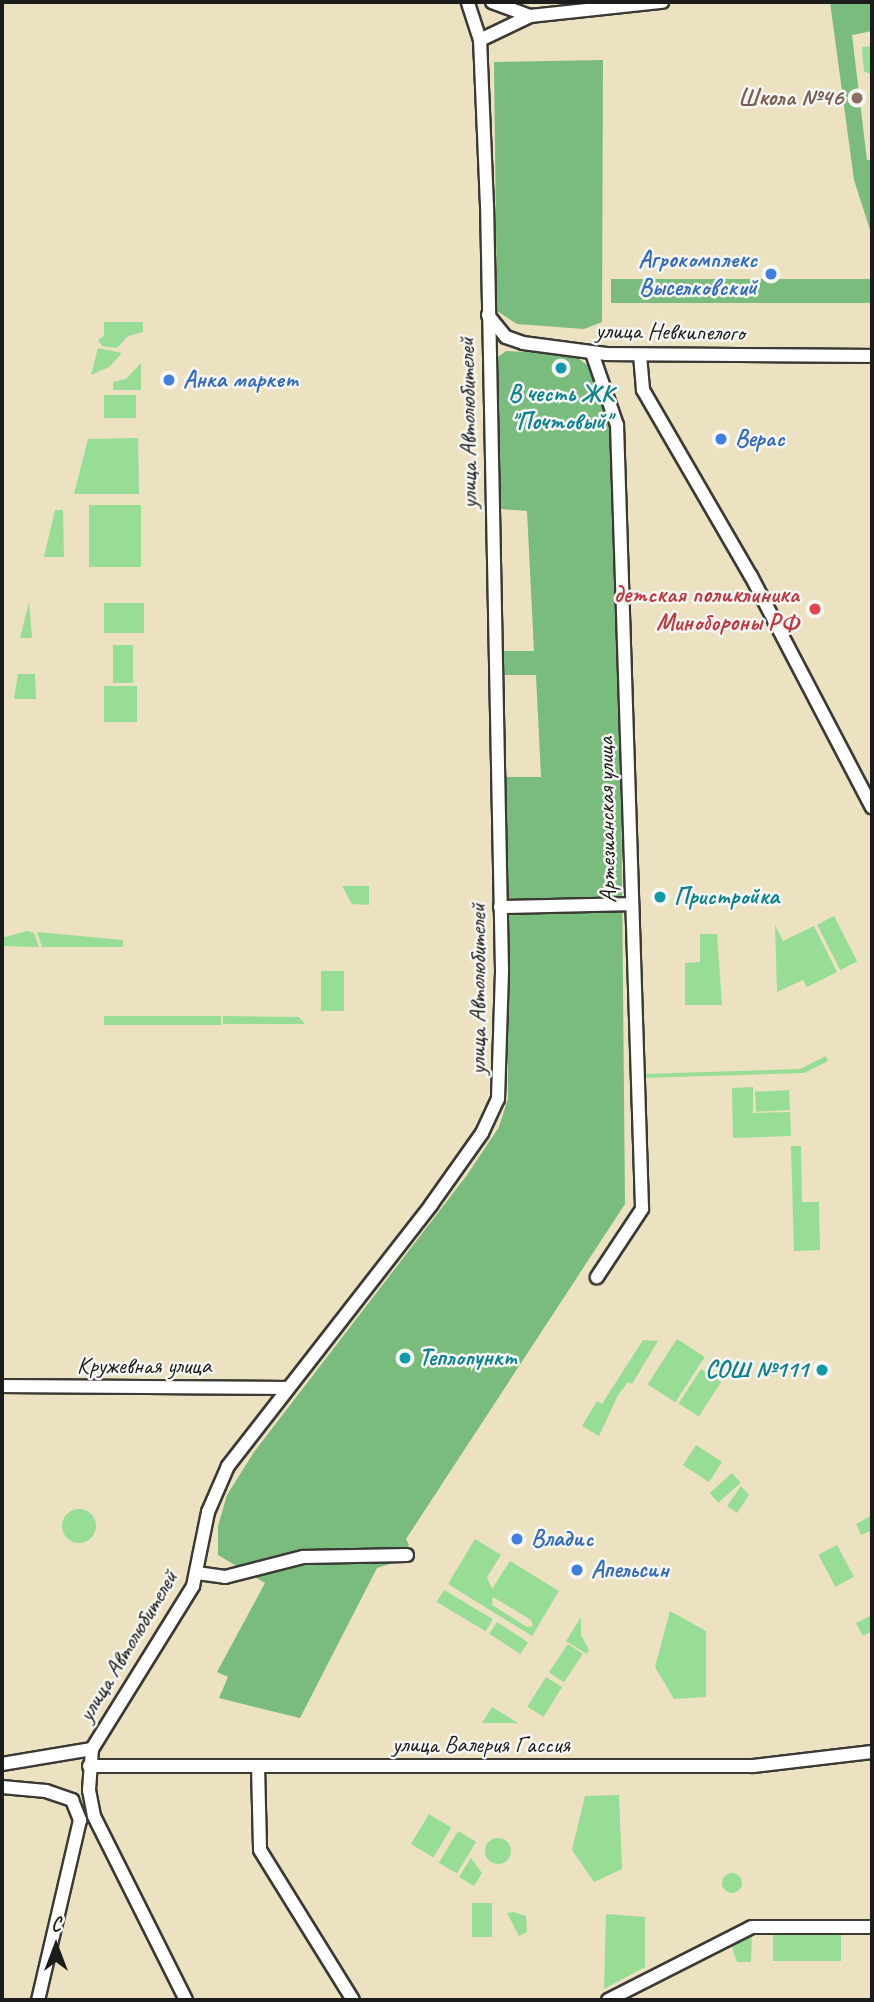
<!DOCTYPE html>
<meta charset="utf-8">
<style>
body{margin:0}
#map{position:relative;width:874px;height:2002px;overflow:hidden;background:#ece1c1;font-family:Caveat,sans-serif}
div>[style]{position:absolute}
[style*='--x']{left:calc(var(--x)*1px);top:calc(var(--y)*1px);width:calc(var(--w)*1px);rotate:calc(var(--a)*1deg)}
.green>*{inset:0;background:#98dd95;transform-origin:0 0}
.round{border-radius:50%}
.forest>*{inset:0;background:#7abc7e;transform-origin:0 0}
.roads{filter:drop-shadow(2px 0 #3b3a35) drop-shadow(-2px 0 #3b3a35) drop-shadow(0 2px #3b3a35) drop-shadow(0 -2px #3b3a35)}
.minor>*{height:12px;margin:-6px;padding:0 6px;transform-origin:6px;border-radius:6px;background:#fff}
.dots>*{width:19px;height:19px;translate:-50% -50%;box-sizing:border-box;border:4px solid #f6f6f2;border-radius:50%}
span{translate:-50% -50%;white-space:nowrap;text-align:center;line-height:1.15;-webkit-text-stroke:5px #f6f6f2;paint-order:stroke}
.education-label{font-size:24px;color:#785e54;font-weight:700}
.right{translate:-100% -50%;text-align:right}
.shop-label{font-size:24px;color:#366cbe;font-weight:700}
.left{translate:0 -50%;text-align:left}
.street-label{font-size:24px;color:#1c1c1c}
.culture-label{font-size:24px;color:#0d838f;font-weight:700}
.health-label{font-size:24px;color:#be3a42;font-weight:700}
.frame{position:absolute;inset:0;border:4px solid #1c1c1c;pointer-events:none}
.north{position:absolute;left:21px;top:1911px;width:70px;height:70px;-webkit-text-stroke:5px #f6f6f2;paint-order:stroke;rotate:0deg;font-size:19px;font-weight:700;line-height:28px;text-align:center;color:#1c1c1c}
.north::after{content:'';display:block;margin:auto;width:24px;height:32px;background:#1c1c1c;clip-path:polygon(50% 0,100% 100%,50% 72%,0 100%)}
</style>
<div id="map">
<div class="green">
<i style="clip-path:polygon(872px 46px,872px 75px,864px 71px,862px 47px)"></i>
<i style="clip-path:polygon(104px 322px,143px 322px,143px 332px,128px 336px,117px 348px,102px 346px,98px 340px,104px 336px)"></i>
<i style="clip-path:polygon(98px 348px,122px 353px,109px 367px,91px 375px)"></i>
<i style="clip-path:polygon(141px 363px,141px 390px,113px 390px,113px 382px,126px 379px)"></i>
<i style="left:104px;top:395px;width:32px;height:23px"></i>
<i style="clip-path:polygon(138px 438px,139px 494px,74px 494px,88px 439px)"></i>
<i style="left:89px;top:505px;width:52px;height:62px"></i>
<i style="clip-path:polygon(55px 510px,63px 510px,64px 557px,44px 557px)"></i>
<i style="clip-path:polygon(29px 602px,32px 638px,20px 638px)"></i>
<i style="left:144px;top:603px;width:30px;height:40px;rotate:90deg"></i>
<i style="left:113px;top:645px;width:20px;height:38px"></i>
<i style="clip-path:polygon(18px 674px,35px 674px,36px 699px,14px 699px)"></i>
<i style="left:104px;top:686px;width:33px;height:36px"></i>
<i style="clip-path:polygon(342px 886px,369px 886px,369px 905px,352px 904px)"></i>
<i style="left:834px;top:916px;width:51px;height:19px;rotate:63deg"></i>
<i style="clip-path:polygon(775px 925px,783px 941px,814px 926px,837px 972px,807px 987px,803px 980px,777px 992px)"></i>
<i style="clip-path:polygon(27px 931px,34px 933px,39px 947px,2px 946px,2px 938px)"></i>
<i style="clip-path:polygon(37px 932px,123px 940px,123px 947px,42px 947px)"></i>
<i style="clip-path:polygon(700px 934px,717px 934px,722px 1005px,685px 1005px,685px 963px,700px 962px)"></i>
<i style="left:321px;top:971px;width:23px;height:40px"></i>
<i style="left:104px;top:1016px;width:117px;height:9px"></i>
<i style="clip-path:polygon(223px 1016px,299px 1017px,305px 1024px,223px 1024px)"></i>
<i style="clip-path:polygon(826px 1056px,828px 1061px,804px 1073px,642px 1078px,642px 1074px,800px 1069px)"></i>
<i style="clip-path:polygon(753px 1087px,753px 1113px,790px 1112px,791px 1136px,733px 1138px,732px 1088px)"></i>
<i style="left:789px;top:1090px;width:20px;height:34px;rotate:87deg"></i>
<i style="clip-path:polygon(791px 1146px,801px 1146px,802px 1202px,819px 1202px,820px 1250px,794px 1251px)"></i>
<i style="left:677px;top:1339px;width:33px;height:54px;rotate:33deg"></i>
<i style="clip-path:polygon(643px 1340px,658px 1341px,632px 1384px,628px 1382px,618px 1395px,599px 1436px,582px 1426px,597px 1401px,602px 1404px)"></i>
<i style="left:701px;top:1369px;width:24px;height:41px;rotate:33deg"></i>
<i style="left:696px;top:1445px;width:31px;height:24px;rotate:33deg"></i>
<i style="left:732px;top:1473px;width:13px;height:30px;rotate:48deg"></i>
<i style="clip-path:polygon(741px 1486px,749px 1495px,737px 1513px,727px 1506px)"></i>
<i class="round" style="left:62px;top:1509px;width:34px;height:34px"></i>
<i style="clip-path:polygon(872px 1515px,872px 1530px,861px 1535px,856px 1524px)"></i>
<i style="clip-path:polygon(evenodd,475px 1539px,501px 1555px,487px 1577px,492px 1589px,510px 1561px,559px 1591px,532px 1636px,448px 1584px,475px 1539px,493px 1597px,531px 1620px,533px 1626px,527px 1627px,492px 1605px,493px 1597px)"></i>
<i style="left:837px;top:1545px;width:36px;height:21px;rotate:62deg"></i>
<i style="left:444px;top:1590px;width:57px;height:14px;rotate:31deg"></i>
<i style="clip-path:polygon(670px 1611px,706px 1631px,706px 1697px,674px 1699px,655px 1667px)"></i>
<i style="clip-path:polygon(872px 1615px,872px 1631px,863px 1636px,856px 1623px)"></i>
<i style="clip-path:polygon(581px 1617px,581px 1635px,589px 1650px,587px 1654px,566px 1641px)"></i>
<i style="left:497px;top:1622px;width:37px;height:14px;rotate:33deg"></i>
<i style="left:568px;top:1644px;width:18px;height:34px;rotate:34deg"></i>
<i style="left:546px;top:1677px;width:19px;height:35px;rotate:32deg"></i>
<i style="clip-path:polygon(492px 1707px,518px 1723px,482px 1723px)"></i>
<i style="clip-path:polygon(619px 1795px,622px 1869px,594px 1882px,572px 1850px,585px 1796px)"></i>
<i style="left:429px;top:1814px;width:26px;height:35px;rotate:31deg"></i>
<i style="left:458px;top:1831px;width:21px;height:37px;rotate:31deg"></i>
<i class="round" style="left:485px;top:1838px;width:26px;height:26px"></i>
<i style="clip-path:polygon(471px 1858px,482px 1873px,474px 1886px,459px 1877px)"></i>
<i class="round" style="left:722px;top:1873px;width:20px;height:20px"></i>
<i style="left:472px;top:1903px;width:20px;height:34px"></i>
<i style="clip-path:polygon(514px 1912px,526px 1916px,527px 1932px,519px 1936px,507px 1913px)"></i>
<i style="clip-path:polygon(606px 1914px,645px 1917px,645px 1967px,604px 1989px)"></i>
<i style="clip-path:polygon(752px 1933px,751px 1962px,737px 1962px,731px 1944px)"></i>
<i style="left:773px;top:1935px;width:68px;height:26px"></i>
</div>
<div class="forest">
<i style="clip-path:polygon(830px 2px,872px 2px,872px 31px,852px 35px,867px 160px,872px 160px,872px 236px,854px 180px)"></i>
<i style="clip-path:polygon(603px 60px,602px 322px,584px 329px,517px 324px,497px 311px,494px 62px)"></i>
<i style="left:872px;top:279px;width:24px;height:261px;rotate:90deg"></i>
<i style="clip-path:polygon(506px 351px,574px 355px,591px 368px,610px 395px,618px 440px,625px 1204px,406px 1539px,409px 1545px,399px 1561px,377px 1568px,300px 1718px,219px 1698px,228px 1677px,217px 1672px,265px 1583px,218px 1555px,218px 1526px,227px 1495px,254px 1452px,467px 1175px,499px 1127px,508px 1098px,506px 777px,541px 777px,536px 675px,504px 675px,503px 651px,534px 651px,527px 511px,501px 509px,495px 359px)"></i>
</div>
<div class="roads">
<div class="minor">
<i style="--x:492;--y:2;--w:40;--a:20.2"></i>
<i style="--x:480;--y:40;--w:55;--a:-25.6"></i>
<i style="--x:530;--y:16;--w:133;--a:-6.1"></i>
<i style="--x:488;--y:315;--w:28;--a:51"></i>
<i style="--x:506;--y:337;--w:18;--a:19"></i>
<i style="--x:523;--y:343;--w:84;--a:7.5"></i>
<i style="--x:606;--y:354;--w:266;--a:0.4"></i>
<i style="--x:592;--y:353;--w:76;--a:70.9"></i>
<i style="--x:617;--y:425;--w:784;--a:88.17"></i>
<i style="--x:642;--y:1209;--w:82;--a:123.5"></i>
<i style="--x:640;--y:355;--w:35;--a:85"></i>
<i style="--x:643;--y:390;--w:215;--a:59.9"></i>
<i style="--x:751;--y:576;--w:261;--a:62.4"></i>
<i style="--x:500;--y:907;--w:130;--a:-1.3"></i>
<i style="--x:2;--y:1386;--w:285;--a:0.4"></i>
<i style="--x:197;--y:1573;--w:28;--a:8"></i>
<i style="--x:225;--y:1577;--w:81;--a:-14.4"></i>
<i style="--x:303;--y:1557;--w:104;--a:-1.1"></i>
<i style="--x:2;--y:1764;--w:91;--a:-9.5"></i>
<i style="--x:89;--y:1766;--w:664;--a:0"></i>
<i style="--x:753;--y:1766;--w:120;--a:-6.7"></i>
<i style="--x:258;--y:1766;--w:84;--a:88.6"></i>
<i style="--x:260;--y:1850;--w:176;--a:58.2"></i>
<i style="--x:2;--y:1787;--w:44;--a:5.2"></i>
<i style="--x:46;--y:1791;--w:28;--a:19"></i>
<i style="--x:72;--y:1800;--w:22;--a:68"></i>
<i style="--x:80;--y:1820;--w:185;--a:103.1"></i>
<i style="--x:186;--y:2000;--w:206;--a:-116.6"></i>
<i style="--x:94;--y:1816;--w:26;--a:-101"></i>
<i style="--x:89;--y:1790;--w:41;--a:-85.8"></i>
<i style="--x:92;--y:1749;--w:192;--a:-58.2"></i>
<i style="--x:193;--y:1586;--w:76;--a:-78.5"></i>
<i style="--x:208;--y:1512;--w:50;--a:-66.5"></i>
<i style="--x:228;--y:1466;--w:331;--a:-52.1"></i>
<i style="--x:431;--y:1205;--w:88;--a:-54.7"></i>
<i style="--x:482;--y:1133;--w:38;--a:-65"></i>
<i style="--x:498;--y:1099;--w:129;--a:-88.2"></i>
<i style="--x:502;--y:970;--w:764;--a:-91.12"></i>
<i style="--x:487;--y:206;--w:166;--a:-92.4"></i>
<i style="--x:480;--y:40;--w:40;--a:-108"></i>
<i style="--x:608;--y:2000;--w:161;--a:-26.9"></i>
<i style="--x:752;--y:1927;--w:120;--a:0"></i>
</div>
</div>
<div class="dots">
<i style="left:857px;top:98px;background:#8d6e63"></i>
<i style="left:771px;top:274px;background:#3f7fe0"></i>
<i style="left:561px;top:368px;background:#0f9aa8"></i>
<i style="left:169px;top:380px;background:#3f7fe0"></i>
<i style="left:721px;top:439px;background:#3f7fe0"></i>
<i style="left:815px;top:609px;background:#e0444e"></i>
<i style="left:660px;top:897px;background:#0f9aa8"></i>
<i style="left:405px;top:1358px;background:#0f9aa8"></i>
<i style="left:822px;top:1370px;background:#0f9aa8"></i>
<i style="left:517px;top:1539px;background:#3f7fe0"></i>
<i style="left:577px;top:1570px;background:#3f7fe0"></i>
</div>
<div class="education-label">
<span class="right" style="left:843px;top:98px">Школа №46</span>
</div>
<div class="shop-label">
<span class="right" style="left:757px;top:274px">Агрокомплекс<br>Выселковский</span>
<span class="left" style="left:183px;top:380px">Анка маркет</span>
<span class="left" style="left:735px;top:439px">Верас</span>
<span class="left" style="left:531px;top:1539px">Владис</span>
<span class="left" style="left:591px;top:1570px">Апельсин</span>
</div>
<div class="street-label">
<span style="left:670px;top:332px;rotate:1deg">улица Невкипелого</span>
<span style="left:468px;top:423px;rotate:-91deg">улица Автолюбителей</span>
<span style="left:607px;top:820px;rotate:-91deg">Артезианская улица</span>
<span style="left:478px;top:989px;rotate:-90deg">улица Автолюбителей</span>
<span style="left:144px;top:1366px">Кружевная улица</span>
<span style="left:128px;top:1646px;rotate:-59deg">улица Автолюбителей</span>
<span style="left:481px;top:1745px">улица Валерия Гассия</span>
</div>
<div class="culture-label">
<span style="left:561px;top:408px">В честь ЖК<br>"Почтовый"</span>
<span class="left" style="left:674px;top:897px">Пристройка</span>
<span class="left" style="left:419px;top:1358px">Теплопункт</span>
<span class="right" style="left:808px;top:1370px">СОШ №111</span>
</div>
<div class="health-label">
<span class="right" style="left:799px;top:609px">детская поликлиника<br>Минобороны РФ</span>
</div>
<div class="frame"></div>
<div class="north">С</div>
</div>
